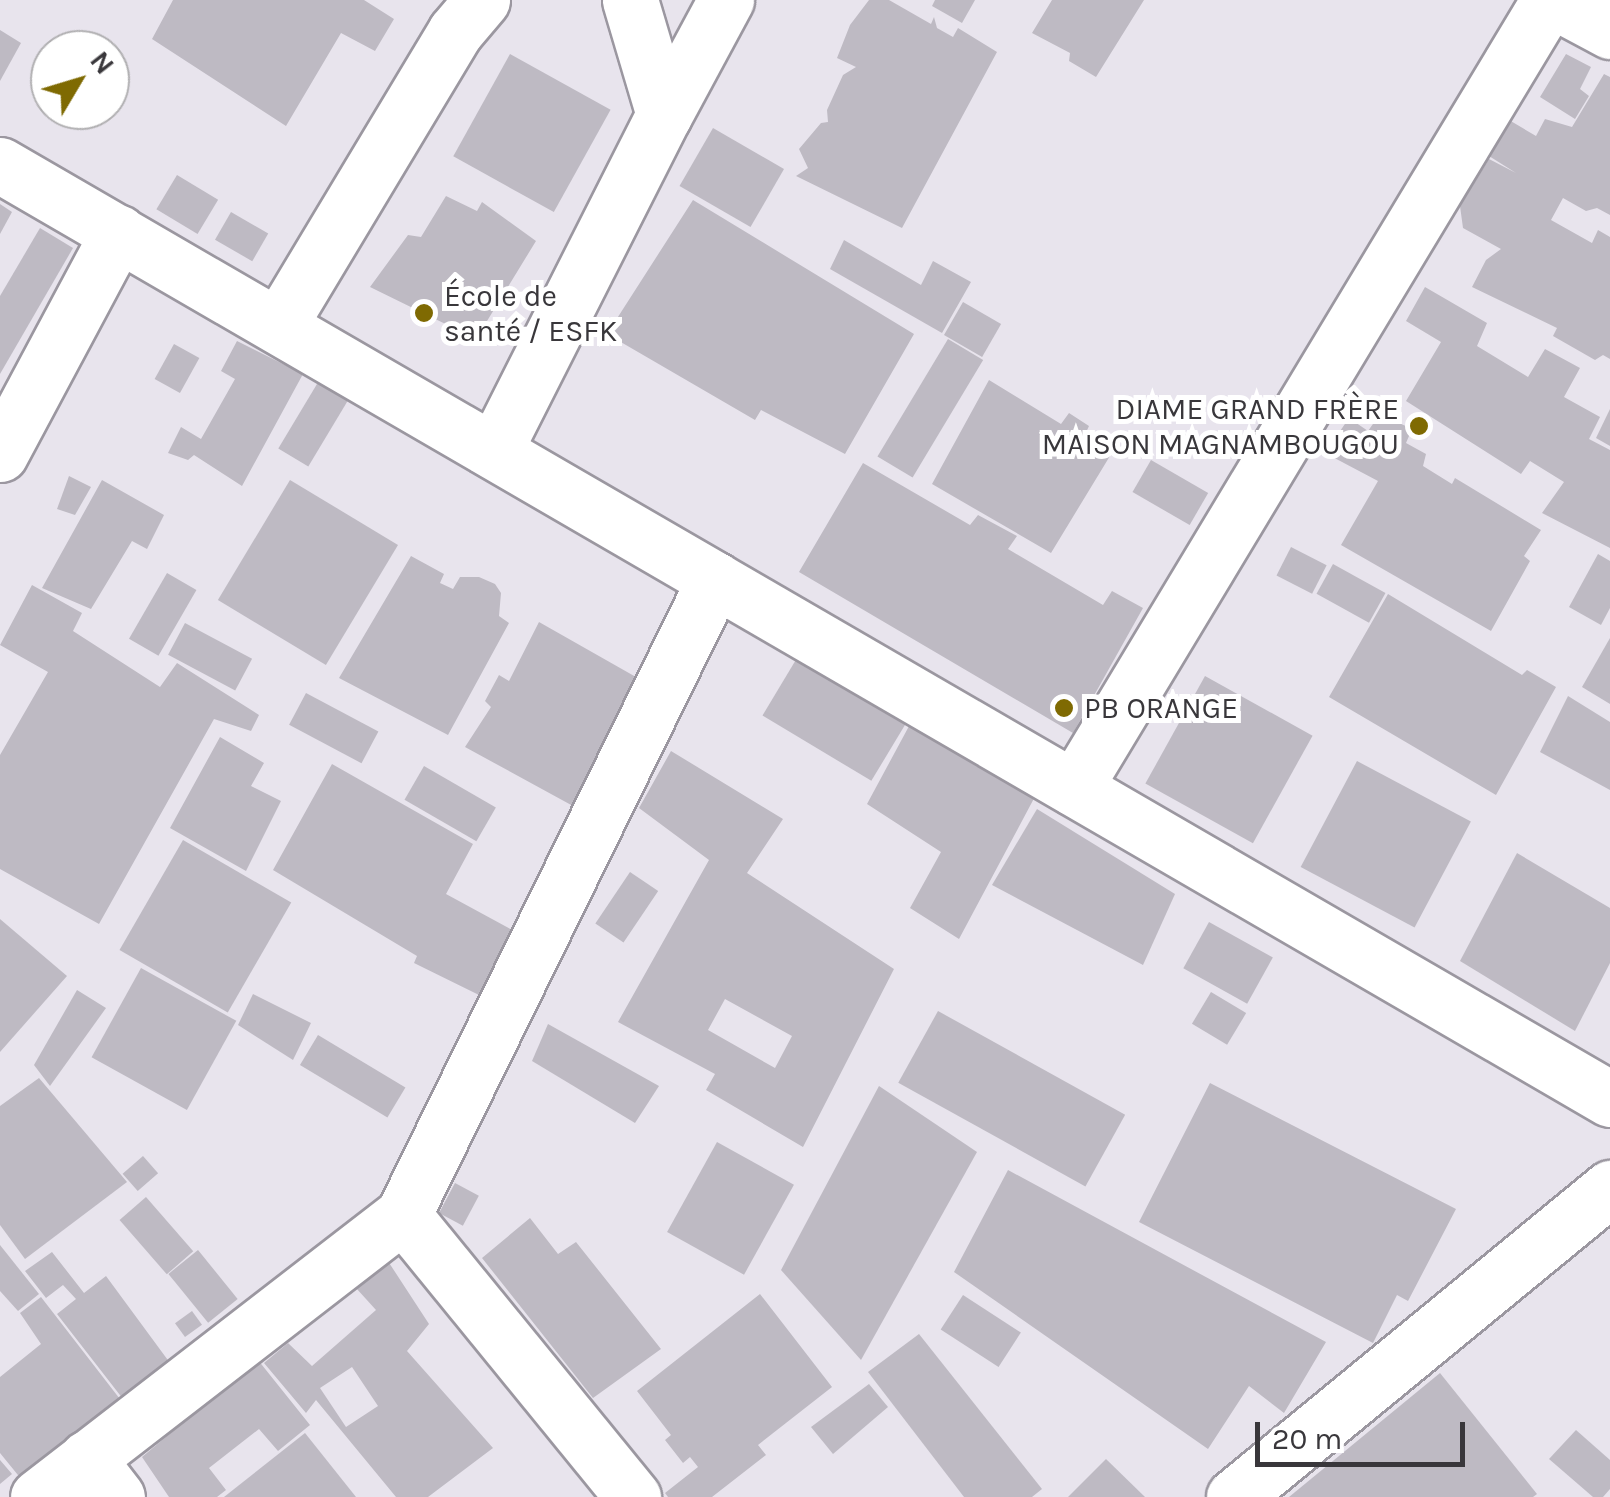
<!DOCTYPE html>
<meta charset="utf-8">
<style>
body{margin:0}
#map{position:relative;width:1610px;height:1497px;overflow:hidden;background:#e8e4ed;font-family:Karla,sans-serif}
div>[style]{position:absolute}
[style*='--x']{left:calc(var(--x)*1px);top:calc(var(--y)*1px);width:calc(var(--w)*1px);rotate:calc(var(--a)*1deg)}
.building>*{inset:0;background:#bebac3;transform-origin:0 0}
.roads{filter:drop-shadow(2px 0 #9b97a0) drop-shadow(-2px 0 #9b97a0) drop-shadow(0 2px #9b97a0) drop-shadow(0 -2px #9b97a0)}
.street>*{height:55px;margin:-27.5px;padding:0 27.5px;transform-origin:27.5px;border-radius:27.5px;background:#fff}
.dots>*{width:28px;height:28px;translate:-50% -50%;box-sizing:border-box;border:5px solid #fff;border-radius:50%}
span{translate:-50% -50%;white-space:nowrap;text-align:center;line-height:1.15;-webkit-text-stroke:10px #fff;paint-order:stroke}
.poi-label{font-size:30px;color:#39373b}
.left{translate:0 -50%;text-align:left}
.right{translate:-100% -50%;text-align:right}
.north{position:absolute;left:30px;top:30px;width:100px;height:100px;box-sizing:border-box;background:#fff;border:2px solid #b0afb1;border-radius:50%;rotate:52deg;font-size:28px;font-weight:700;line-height:40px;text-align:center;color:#39373b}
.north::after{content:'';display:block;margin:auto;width:35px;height:45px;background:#7f6a02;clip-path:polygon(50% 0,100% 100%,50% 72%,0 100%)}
.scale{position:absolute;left:1255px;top:1422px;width:210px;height:45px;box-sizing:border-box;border:5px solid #39373b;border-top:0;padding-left:12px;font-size:30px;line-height:35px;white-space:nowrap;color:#39373b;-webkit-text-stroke:8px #fff;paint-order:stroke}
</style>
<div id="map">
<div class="building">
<i style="clip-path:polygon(173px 0,364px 0,394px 19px,375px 51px,341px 33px,286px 126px,152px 39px)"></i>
<i style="clip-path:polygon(869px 0,889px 0,931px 24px,934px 17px,937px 28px,953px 37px,958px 28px,997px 52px,902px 228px,796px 176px,808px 168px,799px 149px,821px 123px,828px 122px,827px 110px,843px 75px,856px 67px,837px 58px,850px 25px)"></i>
<i style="clip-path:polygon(935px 0,975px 0,962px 23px,932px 6px)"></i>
<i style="clip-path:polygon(1052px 0,1144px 0,1096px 77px,1069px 61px,1070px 53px,1032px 33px)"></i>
<i style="clip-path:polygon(0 30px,21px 43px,0 81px)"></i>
<i style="left:510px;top:54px;width:115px;height:117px;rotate:29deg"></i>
<i style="clip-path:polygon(1566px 54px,1591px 67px,1580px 89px,1589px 96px,1575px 119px,1540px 97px)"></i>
<i style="clip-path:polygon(1604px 74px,1610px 77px,1610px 215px,1597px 208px,1586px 211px,1563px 198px,1551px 220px,1592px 243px,1598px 230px,1610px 237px,1610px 359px,1603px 355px,1595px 360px,1553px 336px,1557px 328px,1472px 287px,1486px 260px,1501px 249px,1463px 228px,1460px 206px,1489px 159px,1516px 173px,1489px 156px,1509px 120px,1536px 136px,1545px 119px,1572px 127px)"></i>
<i style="left:713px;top:128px;width:82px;height:67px;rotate:30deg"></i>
<i style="left:177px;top:175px;width:48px;height:40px;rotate:31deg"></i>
<i style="clip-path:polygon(446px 196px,477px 211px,482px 202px,536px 241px,476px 339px,370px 287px,408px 235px,421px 237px)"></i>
<i style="clip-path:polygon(693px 200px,914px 334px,845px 454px,761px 410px,755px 420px,607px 334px)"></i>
<i style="clip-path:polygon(0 204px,12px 212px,0 234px)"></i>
<i style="left:231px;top:212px;width:43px;height:32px;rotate:30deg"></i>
<i style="clip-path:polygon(40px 228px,73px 248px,0 374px,0 296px)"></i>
<i style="clip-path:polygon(844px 240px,921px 285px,933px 261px,971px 282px,942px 333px,830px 269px)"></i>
<i style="clip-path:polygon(1425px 287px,1487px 323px,1477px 346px,1528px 377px,1545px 349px,1580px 368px,1564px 397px,1600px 417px,1589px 439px,1610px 450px,1610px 548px,1542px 513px,1564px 482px,1530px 461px,1521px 474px,1406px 401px,1441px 342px,1406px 321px)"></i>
<i style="left:963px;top:302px;width:44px;height:38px;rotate:30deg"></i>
<i style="left:948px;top:339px;width:41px;height:137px;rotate:31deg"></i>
<i style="clip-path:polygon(237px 341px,303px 374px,242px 486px,194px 455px,188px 460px,168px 453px,181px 427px,201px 439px,235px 379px,221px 371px)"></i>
<i style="left:174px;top:344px;width:29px;height:40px;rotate:29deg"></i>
<i style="left:320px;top:379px;width:35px;height:81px;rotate:31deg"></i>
<i style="clip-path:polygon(989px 380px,1061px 424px,1069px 413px,1089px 426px,1083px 439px,1113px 451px,1051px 553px,932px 484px)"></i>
<i style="clip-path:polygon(1610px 409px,1610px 446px,1596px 438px)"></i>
<i style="clip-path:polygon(1380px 414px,1412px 429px,1406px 443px,1426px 454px,1423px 466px,1452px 484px,1455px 478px,1541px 530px,1524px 556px,1530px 561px,1491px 631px,1341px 545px,1378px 481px,1325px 453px,1349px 418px,1368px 431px)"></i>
<i style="left:1151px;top:460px;width:66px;height:37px;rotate:30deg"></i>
<i style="clip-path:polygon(863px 463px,970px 525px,978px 515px,1017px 536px,1008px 549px,1103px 605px,1112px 591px,1143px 608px,1073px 733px,799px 572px)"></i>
<i style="clip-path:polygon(69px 476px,91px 487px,75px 515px,57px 509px)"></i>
<i style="clip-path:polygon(102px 480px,164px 515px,147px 549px,132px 541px,91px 609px,42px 588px)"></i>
<i style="left:290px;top:480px;width:126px;height:140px;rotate:31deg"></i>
<i style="left:1291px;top:547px;width:40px;height:32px;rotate:27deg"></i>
<i style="clip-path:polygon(1598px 554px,1610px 561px,1610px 608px,1601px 625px,1569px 607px)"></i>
<i style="clip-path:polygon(411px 556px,444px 574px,440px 583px,453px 589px,460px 577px,479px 577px,495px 584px,501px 593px,499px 616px,509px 623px,448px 735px,339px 678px)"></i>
<i style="left:1333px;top:564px;width:60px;height:34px;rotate:29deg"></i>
<i style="left:167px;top:573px;width:34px;height:76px;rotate:30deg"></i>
<i style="clip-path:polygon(32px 585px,82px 613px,73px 631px,160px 687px,177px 663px,259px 715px,251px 731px,214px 719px,99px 924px,0 869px,0 755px,48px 672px,0 645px)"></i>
<i style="clip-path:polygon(1388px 594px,1522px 675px,1527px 670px,1556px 687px,1496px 795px,1329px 697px)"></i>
<i style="clip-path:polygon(539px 622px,643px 681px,573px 806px,465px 747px,491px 707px,485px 701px,499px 675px,509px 681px)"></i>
<i style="left:185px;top:623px;width:76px;height:36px;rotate:28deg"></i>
<i style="clip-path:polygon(1610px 638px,1610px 704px,1582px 687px)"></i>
<i style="left:797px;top:658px;width:127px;height:67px;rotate:31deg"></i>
<i style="left:1205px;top:676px;width:123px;height:123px;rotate:29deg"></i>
<i style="left:306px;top:693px;width:82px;height:36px;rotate:28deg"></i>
<i style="clip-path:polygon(1568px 696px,1610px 722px,1610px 790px,1540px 752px)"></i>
<i style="clip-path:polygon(915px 715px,1039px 789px,959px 939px,910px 908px,941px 852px,867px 804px)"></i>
<i style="clip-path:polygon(220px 737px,264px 763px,251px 786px,281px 801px,246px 871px,170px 828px)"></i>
<i style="clip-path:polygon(evenodd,671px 751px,783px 819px,747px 873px,894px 969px,803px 1147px,706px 1090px,715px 1074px,618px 1022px,709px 860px,639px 808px,671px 751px,725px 999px,792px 1036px,775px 1068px,708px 1030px,725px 999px)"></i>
<i style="left:1357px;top:761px;width:129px;height:120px;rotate:28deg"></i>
<i style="clip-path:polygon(332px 764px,473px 844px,446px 894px,516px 932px,479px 995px,414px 963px,417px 956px,273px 870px)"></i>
<i style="left:424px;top:766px;width:83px;height:39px;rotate:30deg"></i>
<i style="clip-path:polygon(1037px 809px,1175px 894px,1143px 965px,992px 885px)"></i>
<i style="left:183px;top:840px;width:125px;height:127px;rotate:30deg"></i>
<i style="clip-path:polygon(1517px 853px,1610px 908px,1610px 963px,1575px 1031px,1460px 961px)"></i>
<i style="left:630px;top:872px;width:34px;height:62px;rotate:34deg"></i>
<i style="clip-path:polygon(0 919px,67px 976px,0 1052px)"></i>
<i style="left:1209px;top:922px;width:73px;height:53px;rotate:29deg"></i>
<i style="left:141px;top:968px;width:109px;height:102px;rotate:29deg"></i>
<i style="clip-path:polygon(77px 990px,106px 1008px,50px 1086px,34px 1065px)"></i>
<i style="left:1211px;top:992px;width:41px;height:37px;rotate:31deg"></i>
<i style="clip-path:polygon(253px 994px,311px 1023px,293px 1060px,238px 1025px)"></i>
<i style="left:938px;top:1011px;width:214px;height:82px;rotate:29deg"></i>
<i style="clip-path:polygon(548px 1024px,659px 1086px,635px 1123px,532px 1061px)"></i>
<i style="left:318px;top:1035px;width:102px;height:35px;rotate:31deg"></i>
<i style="clip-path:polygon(39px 1078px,127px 1182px,25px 1259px,0 1225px,0 1106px)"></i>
<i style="clip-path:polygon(1210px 1083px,1456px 1209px,1408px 1301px,1397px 1295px,1373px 1343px,1139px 1222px)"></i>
<i style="clip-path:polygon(879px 1086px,977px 1152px,861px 1360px,781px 1270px)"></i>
<i style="left:717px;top:1142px;width:88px;height:103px;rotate:29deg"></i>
<i style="left:143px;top:1156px;width:23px;height:27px;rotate:49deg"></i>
<i style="clip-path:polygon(1008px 1170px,1326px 1342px,1284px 1413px,1249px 1386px,1208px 1449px,954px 1272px)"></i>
<i style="left:455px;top:1183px;width:27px;height:34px;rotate:28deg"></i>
<i style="left:146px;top:1197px;width:72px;height:35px;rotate:49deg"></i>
<i style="clip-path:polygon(530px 1218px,558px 1254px,576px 1242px,661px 1349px,593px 1398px,482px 1258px)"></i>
<i style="clip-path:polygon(0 1245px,39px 1294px,18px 1311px,0 1291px)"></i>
<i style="left:198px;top:1250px;width:63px;height:38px;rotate:51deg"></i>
<i style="clip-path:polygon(52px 1252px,84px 1293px,106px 1276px,170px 1363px,123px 1399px,57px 1314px,76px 1299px,63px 1285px,46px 1298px,25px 1271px)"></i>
<i style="clip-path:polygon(evenodd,382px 1252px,429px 1324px,407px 1351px,493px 1448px,428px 1497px,396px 1497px,316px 1400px,306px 1413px,264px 1363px,288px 1343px,312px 1366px,376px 1310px,346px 1277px,382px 1252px,352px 1367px,378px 1406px,346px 1427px,320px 1388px,352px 1367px)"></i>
<i style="clip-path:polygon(760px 1294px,832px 1387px,758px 1445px,766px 1455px,712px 1497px,668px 1497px,665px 1493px,698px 1467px,690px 1457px,683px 1463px,665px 1440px,671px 1435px,637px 1391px)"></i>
<i style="left:963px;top:1295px;width:69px;height:41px;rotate:33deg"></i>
<i style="clip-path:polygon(41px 1297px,123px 1403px,22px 1480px,0 1453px,0 1377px,41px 1344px,20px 1313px)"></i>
<i style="left:192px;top:1311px;width:17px;height:21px;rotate:54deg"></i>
<i style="clip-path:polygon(919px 1334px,1042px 1489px,1032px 1497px,964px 1497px,868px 1372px)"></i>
<i style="clip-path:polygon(258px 1360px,310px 1425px,278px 1451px,259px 1429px,209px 1468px,226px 1490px,217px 1497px,169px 1497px,142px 1457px)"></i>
<i style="clip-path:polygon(1440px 1373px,1537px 1494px,1533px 1497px,1289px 1497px)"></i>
<i style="clip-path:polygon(869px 1384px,888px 1407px,833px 1454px,811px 1427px)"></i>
<i style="clip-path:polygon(1576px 1430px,1610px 1460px,1610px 1489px,1603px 1497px,1593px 1497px,1549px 1459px)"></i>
<i style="clip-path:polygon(305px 1433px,356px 1497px,224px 1497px)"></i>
<i style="clip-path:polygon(1106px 1459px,1145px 1497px,1068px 1497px)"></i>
<i style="clip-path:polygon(0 1460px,12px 1474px,0 1484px)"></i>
</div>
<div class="roads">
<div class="street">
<i style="--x:1552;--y:0;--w:66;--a:28.1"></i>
<i style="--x:664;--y:115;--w:131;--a:-61.7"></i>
<i style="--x:0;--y:165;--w:1861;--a:30.12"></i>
<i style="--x:279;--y:325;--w:342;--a:-59"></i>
<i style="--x:455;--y:32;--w:42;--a:-49.8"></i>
<i style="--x:494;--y:451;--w:377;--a:-63.2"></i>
<i style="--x:664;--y:115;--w:120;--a:-106.5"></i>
<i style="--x:0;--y:454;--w:251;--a:-61.9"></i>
<i style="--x:1074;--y:788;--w:920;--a:-58.92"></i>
<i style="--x:403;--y:1215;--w:364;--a:50.8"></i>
<i style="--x:87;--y:1458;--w:49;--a:52.4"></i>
<i style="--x:38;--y:1497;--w:461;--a:-37.7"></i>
<i style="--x:403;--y:1215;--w:708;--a:-63.87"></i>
<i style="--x:1234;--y:1497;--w:487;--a:-39.4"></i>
</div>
</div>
<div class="dots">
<i style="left:424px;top:313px;background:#7f6a02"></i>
<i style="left:1419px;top:426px;background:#7f6a02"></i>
<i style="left:1064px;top:708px;background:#7f6a02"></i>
</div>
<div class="poi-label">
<span class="left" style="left:444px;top:313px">École de<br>santé / ESFK</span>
<span class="right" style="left:1399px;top:426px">DIAME GRAND FRÈRE<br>MAISON MAGNAMBOUGOU</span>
<span class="left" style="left:1084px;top:708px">PB ORANGE</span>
</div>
<div class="north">N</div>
<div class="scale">20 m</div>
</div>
